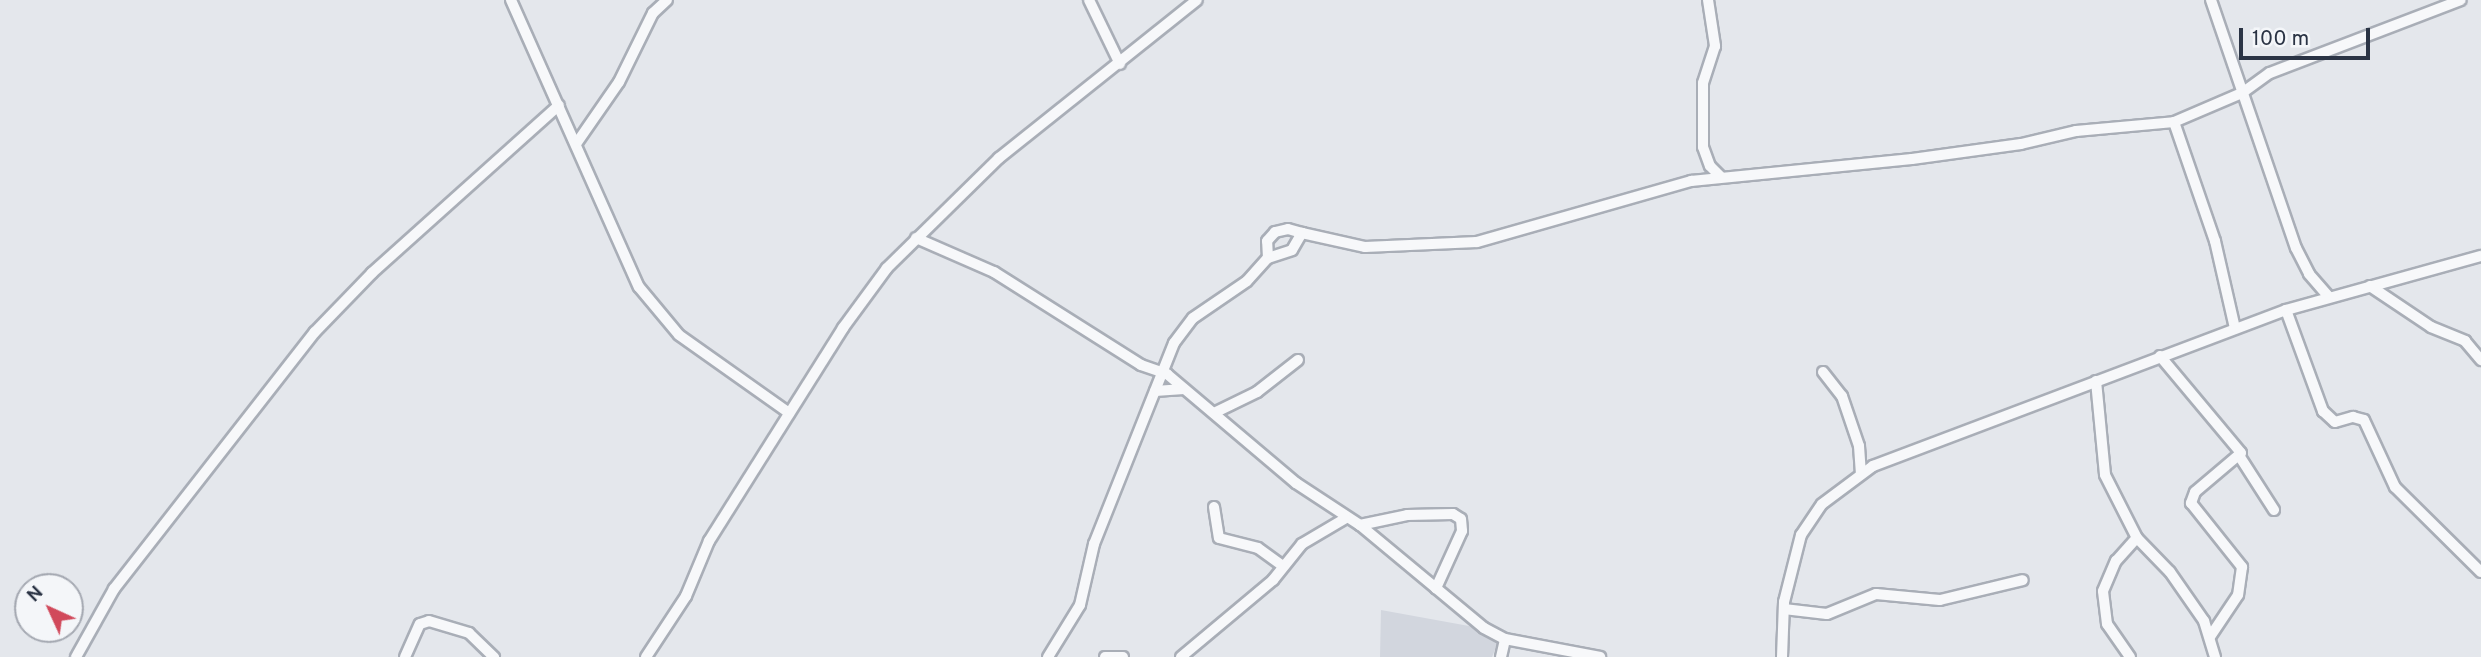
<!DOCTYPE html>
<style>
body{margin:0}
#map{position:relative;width:2481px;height:657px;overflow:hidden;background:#e4e7ec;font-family:Overpass,sans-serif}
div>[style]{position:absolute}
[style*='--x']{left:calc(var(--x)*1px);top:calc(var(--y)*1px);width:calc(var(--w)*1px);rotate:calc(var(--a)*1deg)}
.built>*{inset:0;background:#d2d6de}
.roads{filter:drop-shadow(2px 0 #a9aeb7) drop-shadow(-2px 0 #a9aeb7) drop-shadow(0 2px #a9aeb7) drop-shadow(0 -2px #a9aeb7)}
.minor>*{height:10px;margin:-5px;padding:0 5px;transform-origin:5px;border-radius:5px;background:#f7f8fa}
span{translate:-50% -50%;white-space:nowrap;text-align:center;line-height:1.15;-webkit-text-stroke:7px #f4f6f9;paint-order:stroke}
.north{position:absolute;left:14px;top:573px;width:70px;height:70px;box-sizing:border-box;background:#f4f6f9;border:2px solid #a4a8b1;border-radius:50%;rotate:315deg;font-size:19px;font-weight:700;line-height:28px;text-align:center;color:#2b3445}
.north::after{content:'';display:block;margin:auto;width:24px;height:32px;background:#d1495b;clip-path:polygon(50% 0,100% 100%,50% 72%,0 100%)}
.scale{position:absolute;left:2239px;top:28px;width:131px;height:32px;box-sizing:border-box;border:4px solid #2b3445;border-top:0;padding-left:9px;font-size:21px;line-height:24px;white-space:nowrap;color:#2b3445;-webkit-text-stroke:5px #f4f6f9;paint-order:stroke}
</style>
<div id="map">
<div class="built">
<i style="clip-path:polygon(1381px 610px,1502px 632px,1492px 657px,1380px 657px)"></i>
</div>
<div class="roads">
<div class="minor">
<i style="--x:511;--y:0;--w:314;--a:66"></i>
<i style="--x:639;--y:287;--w:62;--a:50.2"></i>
<i style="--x:679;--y:335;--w:135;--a:35.3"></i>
<i style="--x:1089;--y:0;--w:71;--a:64.2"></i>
<i style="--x:1708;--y:0;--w:47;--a:81.3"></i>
<i style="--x:1715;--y:46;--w:39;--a:108"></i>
<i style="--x:1703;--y:83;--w:64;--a:90"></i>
<i style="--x:1703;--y:147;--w:20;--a:70"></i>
<i style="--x:1710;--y:166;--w:16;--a:45"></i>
<i style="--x:2211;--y:0;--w:262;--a:71.1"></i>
<i style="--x:2296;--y:248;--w:29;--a:63"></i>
<i style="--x:2309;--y:274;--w:30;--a:49"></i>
<i style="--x:2174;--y:122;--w:126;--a:71"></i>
<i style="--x:2215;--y:241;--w:89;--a:77.1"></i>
<i style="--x:576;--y:144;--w:75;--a:-55.3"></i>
<i style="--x:619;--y:82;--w:77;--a:-63.8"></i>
<i style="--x:653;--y:13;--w:19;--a:-43"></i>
<i style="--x:916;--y:238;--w:85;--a:23.6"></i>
<i style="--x:994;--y:272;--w:174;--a:32.3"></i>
<i style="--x:1141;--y:365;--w:28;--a:19"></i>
<i style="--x:1167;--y:374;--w:169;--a:40.2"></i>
<i style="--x:1296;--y:483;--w:77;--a:33.3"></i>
<i style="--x:1360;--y:525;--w:161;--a:39.7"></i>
<i style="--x:1484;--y:628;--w:24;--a:28"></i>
<i style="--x:1505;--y:639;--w:97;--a:10.7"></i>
<i style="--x:1268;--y:258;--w:17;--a:-93"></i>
<i style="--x:1267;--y:241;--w:12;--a:-48"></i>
<i style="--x:1275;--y:232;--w:13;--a:-13"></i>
<i style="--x:1288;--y:229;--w:15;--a:16"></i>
<i style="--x:2370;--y:286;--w:73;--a:33.9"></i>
<i style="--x:2431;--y:327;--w:37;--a:22"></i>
<i style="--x:2465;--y:341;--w:25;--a:50"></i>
<i style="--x:2286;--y:310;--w:108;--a:69.9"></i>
<i style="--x:2323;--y:411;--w:16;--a:43"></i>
<i style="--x:2335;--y:422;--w:19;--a:-16"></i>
<i style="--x:2353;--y:417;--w:11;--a:15"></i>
<i style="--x:2364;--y:420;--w:74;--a:65.2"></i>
<i style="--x:2395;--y:487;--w:121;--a:44.7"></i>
<i style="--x:2160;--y:356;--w:126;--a:50.1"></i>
<i style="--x:2241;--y:453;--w:60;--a:139.7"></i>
<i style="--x:2195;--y:492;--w:12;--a:110"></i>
<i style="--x:2191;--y:503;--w:82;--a:51.4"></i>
<i style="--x:2242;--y:567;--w:28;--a:98"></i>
<i style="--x:2238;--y:595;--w:50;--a:123.7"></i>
<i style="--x:1823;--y:372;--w:31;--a:52"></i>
<i style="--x:1842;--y:396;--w:53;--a:71.2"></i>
<i style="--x:1859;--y:446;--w:28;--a:86"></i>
<i style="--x:2096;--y:381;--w:94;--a:84.5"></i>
<i style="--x:2105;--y:475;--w:71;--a:63.1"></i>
<i style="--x:2137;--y:538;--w:47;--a:45.9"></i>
<i style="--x:2170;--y:572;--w:60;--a:55.2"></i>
<i style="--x:2204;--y:621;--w:38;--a:73"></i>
<i style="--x:1155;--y:391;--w:29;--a:-4"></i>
<i style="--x:1214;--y:413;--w:48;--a:-26"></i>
<i style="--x:1257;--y:392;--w:52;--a:-38"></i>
<i style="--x:2240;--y:457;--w:63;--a:57.3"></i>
<i style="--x:1214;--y:507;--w:31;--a:81"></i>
<i style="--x:1219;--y:538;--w:40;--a:14.4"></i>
<i style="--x:1258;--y:548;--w:29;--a:36"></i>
<i style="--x:1360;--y:525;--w:48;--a:-12"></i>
<i style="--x:1407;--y:515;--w:46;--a:-1.2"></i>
<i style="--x:1453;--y:514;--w:9;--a:32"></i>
<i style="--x:1461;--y:519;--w:12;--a:85"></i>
<i style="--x:1462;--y:531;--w:63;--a:114.5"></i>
<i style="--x:1784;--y:609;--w:43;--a:6.6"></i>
<i style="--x:1827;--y:614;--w:53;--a:-22.2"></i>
<i style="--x:1876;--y:594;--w:64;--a:5.4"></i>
<i style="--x:1940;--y:600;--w:85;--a:-13.5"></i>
<i style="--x:76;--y:657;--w:78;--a:-60.8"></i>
<i style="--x:114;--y:589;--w:326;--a:-52"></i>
<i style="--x:315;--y:332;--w:82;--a:-46"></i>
<i style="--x:372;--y:273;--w:251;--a:-41.9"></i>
<i style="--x:405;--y:657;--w:36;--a:-66"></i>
<i style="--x:420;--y:624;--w:9;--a:-18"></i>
<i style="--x:429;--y:621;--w:42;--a:16.7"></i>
<i style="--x:469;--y:633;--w:35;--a:44"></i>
<i style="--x:646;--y:657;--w:73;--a:-56.7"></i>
<i style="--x:686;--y:596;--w:60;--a:-67.3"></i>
<i style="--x:709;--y:541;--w:252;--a:-57.8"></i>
<i style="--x:843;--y:328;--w:74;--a:-53.7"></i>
<i style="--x:887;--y:268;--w:157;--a:-44.5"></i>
<i style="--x:999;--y:158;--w:253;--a:-38.6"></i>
<i style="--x:1048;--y:657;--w:61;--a:-58.4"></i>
<i style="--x:1080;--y:605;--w:63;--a:-77.1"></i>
<i style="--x:1094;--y:544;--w:216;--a:-68.3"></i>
<i style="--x:1174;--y:343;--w:31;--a:-53"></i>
<i style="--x:1193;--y:318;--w:65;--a:-34.4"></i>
<i style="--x:1247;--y:281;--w:31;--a:-48"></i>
<i style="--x:1268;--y:258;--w:25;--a:-18"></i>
<i style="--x:1292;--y:250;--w:20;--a:-60"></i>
<i style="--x:1302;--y:233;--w:65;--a:12.5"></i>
<i style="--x:1365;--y:247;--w:112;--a:-2.6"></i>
<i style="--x:1477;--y:242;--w:223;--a:-15.9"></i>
<i style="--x:1691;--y:181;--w:222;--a:-5.7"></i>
<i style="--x:1912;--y:159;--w:110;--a:-7.8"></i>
<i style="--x:2021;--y:144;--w:57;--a:-13.3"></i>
<i style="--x:2076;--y:131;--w:98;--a:-5.2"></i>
<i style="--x:2174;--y:122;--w:74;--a:-23.1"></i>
<i style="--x:2242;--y:93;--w:34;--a:-36"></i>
<i style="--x:2270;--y:73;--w:204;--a:-20.9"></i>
<i style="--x:1105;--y:657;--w:18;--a:0"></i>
<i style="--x:1181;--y:657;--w:120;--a:-39.9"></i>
<i style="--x:1273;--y:580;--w:46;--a:-51.1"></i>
<i style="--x:1302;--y:544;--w:51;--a:-30.6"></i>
<i style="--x:1501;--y:657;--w:18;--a:-77"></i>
<i style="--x:1782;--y:657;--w:55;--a:-87.9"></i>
<i style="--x:1784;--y:602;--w:69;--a:-75.8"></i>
<i style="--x:1801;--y:535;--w:37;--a:-56"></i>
<i style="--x:1822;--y:504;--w:64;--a:-36.7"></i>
<i style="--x:1873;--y:466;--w:441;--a:-20.7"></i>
<i style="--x:2286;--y:310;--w:202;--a:-15.5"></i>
<i style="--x:2130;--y:657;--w:40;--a:-124.9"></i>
<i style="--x:2107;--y:624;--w:33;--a:-97"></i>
<i style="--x:2103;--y:591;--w:33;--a:-67"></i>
<i style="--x:2116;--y:561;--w:31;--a:-48"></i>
</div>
</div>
<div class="north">N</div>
<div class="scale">100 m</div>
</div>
